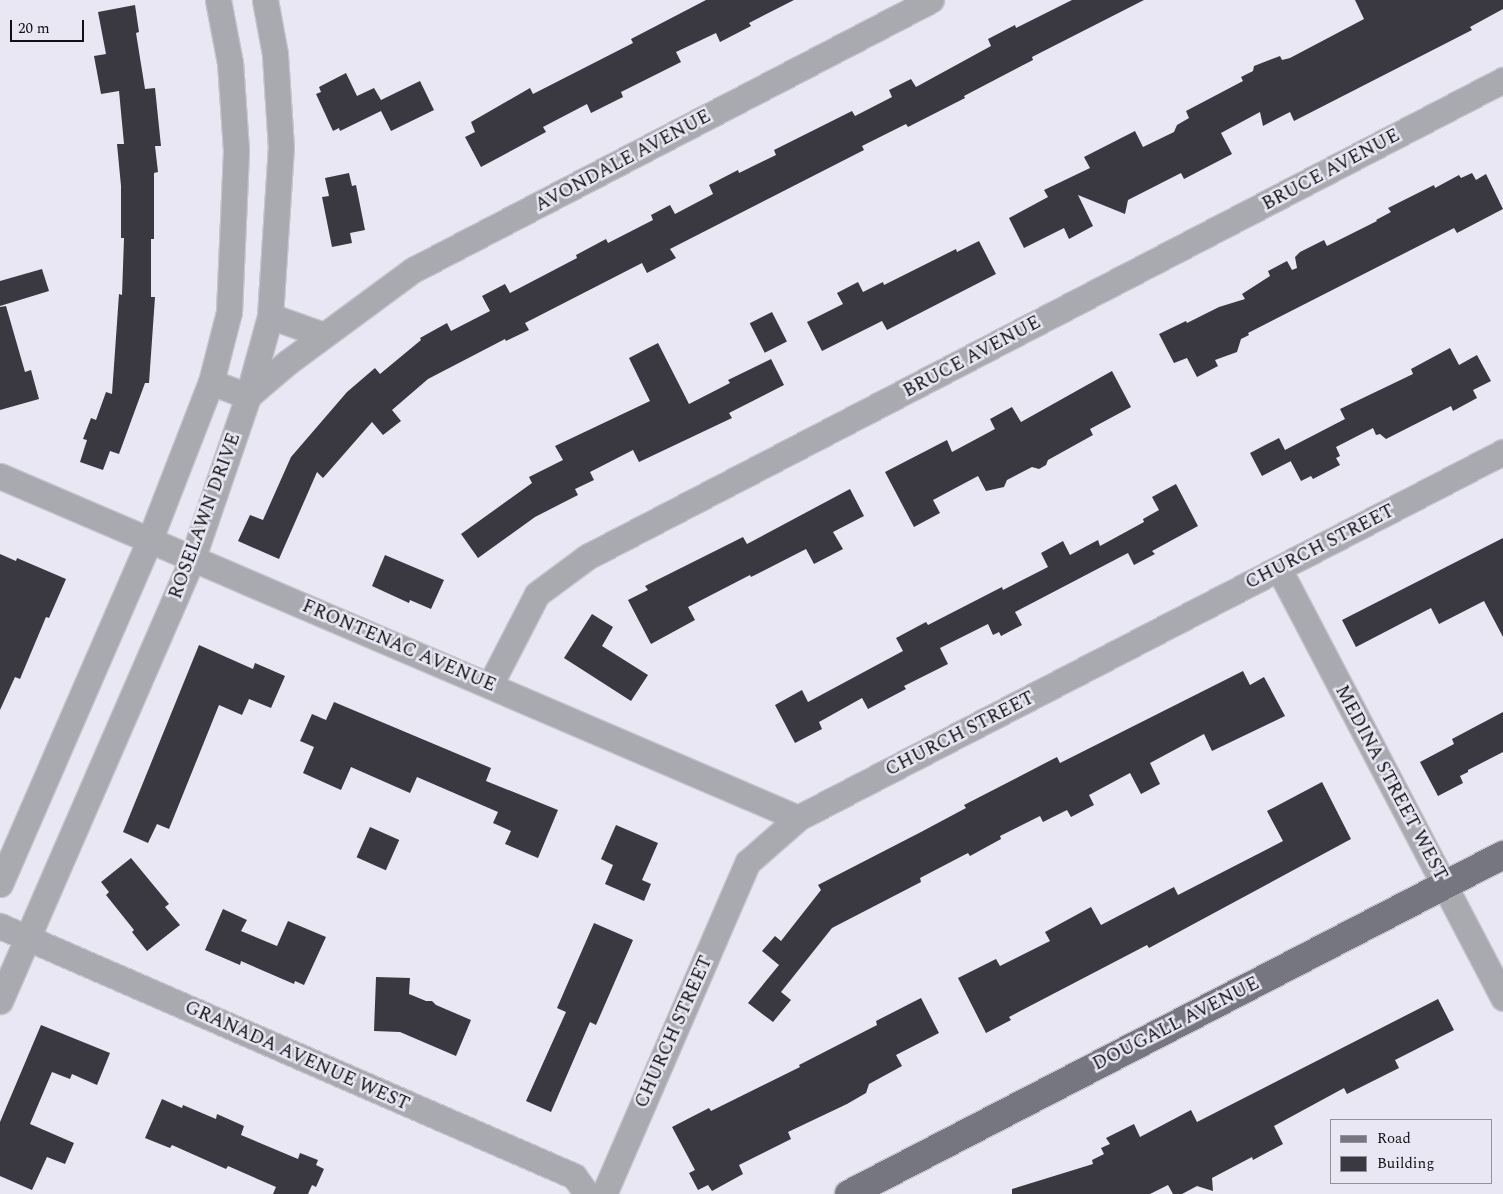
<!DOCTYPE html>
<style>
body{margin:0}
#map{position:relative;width:1503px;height:1194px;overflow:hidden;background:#e8e7f3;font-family:Spectral,serif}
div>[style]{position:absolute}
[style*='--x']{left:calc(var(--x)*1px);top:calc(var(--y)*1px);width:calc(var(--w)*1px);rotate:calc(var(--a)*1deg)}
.building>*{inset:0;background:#3a3942;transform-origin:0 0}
.roads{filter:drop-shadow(1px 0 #c6c5cf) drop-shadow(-1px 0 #c6c5cf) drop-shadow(0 1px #c6c5cf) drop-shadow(0 -1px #c6c5cf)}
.minor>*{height:25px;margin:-12.5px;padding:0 12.5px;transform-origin:12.5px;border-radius:12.5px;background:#a9aaaf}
.major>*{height:28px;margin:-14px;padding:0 14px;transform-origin:14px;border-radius:14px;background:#75767f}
span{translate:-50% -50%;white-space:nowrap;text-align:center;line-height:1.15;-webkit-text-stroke:5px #e8e7f3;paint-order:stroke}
.street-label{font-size:19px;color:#111014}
.legend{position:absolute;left:1330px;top:1119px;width:162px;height:65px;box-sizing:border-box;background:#e8e7f3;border:1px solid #92919a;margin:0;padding:6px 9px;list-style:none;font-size:15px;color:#111014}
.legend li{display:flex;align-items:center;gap:10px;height:25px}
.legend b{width:25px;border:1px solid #92919a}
.scale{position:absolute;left:10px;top:20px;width:74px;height:22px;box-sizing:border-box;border:2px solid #111014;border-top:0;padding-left:6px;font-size:15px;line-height:18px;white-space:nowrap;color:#111014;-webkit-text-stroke:4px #e8e7f3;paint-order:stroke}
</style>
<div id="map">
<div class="building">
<i style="clip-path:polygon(706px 0,794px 0,749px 23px,751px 26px,720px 42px,716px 33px,676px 52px,681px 62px,621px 92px,623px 97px,591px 113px,587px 104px,543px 127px,546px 132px,481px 167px,465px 137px,475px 132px,471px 122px,530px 88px,533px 94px,633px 43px,631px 39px)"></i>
<i style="clip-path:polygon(1072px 0,1144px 0,1032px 57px,1033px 60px,964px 96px,965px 98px,908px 127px,906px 124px,862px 146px,864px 150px,670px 249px,676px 258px,647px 273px,642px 263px,525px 323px,529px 330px,506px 341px,505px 339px,428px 379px,392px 410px,401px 421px,383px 435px,372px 422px,323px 478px,317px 472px,279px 559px,238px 541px,250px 515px,263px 520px,291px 457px,347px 392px,375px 368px,380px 374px,421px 340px,420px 338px,447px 323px,451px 331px,490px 311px,482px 296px,505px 284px,510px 293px,577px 258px,576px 255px,606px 239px,608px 243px,653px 220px,651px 215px,670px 205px,675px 214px,713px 194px,709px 185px,738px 170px,739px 173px,776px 155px,774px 150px,852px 111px,855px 116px,892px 97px,889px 90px,911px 79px,916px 87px,991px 46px,988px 39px,1015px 25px,1016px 28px)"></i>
<i style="clip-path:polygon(1355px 0,1503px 0,1503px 9px,1470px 27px,1472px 30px,1294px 121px,1290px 112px,1263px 126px,1260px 112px,1221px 133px,1232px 154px,1184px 179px,1181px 173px,1128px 200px,1125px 214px,1078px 195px,1093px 226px,1069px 239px,1064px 228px,1024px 248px,1009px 218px,1048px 197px,1044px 190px,1090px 168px,1084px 157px,1135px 131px,1143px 147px,1174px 132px,1177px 125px,1189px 118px,1186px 111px,1243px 81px,1241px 77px,1253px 71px,1254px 66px,1280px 56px,1282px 60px,1290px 58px,1364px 19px)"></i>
<i style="clip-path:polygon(135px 5px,139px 32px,136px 33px,145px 89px,155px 88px,161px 146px,155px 146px,158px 172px,154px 173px,154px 239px,151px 239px,151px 297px,155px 297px,149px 383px,145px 383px,119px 454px,110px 451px,103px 470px,80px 462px,87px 440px,83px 439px,91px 418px,96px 420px,106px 392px,112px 394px,119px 294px,122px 295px,124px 238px,121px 238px,121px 186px,117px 144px,124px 144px,119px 91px,101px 94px,94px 56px,106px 54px,98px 12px)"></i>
<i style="clip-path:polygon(346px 73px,357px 96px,374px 88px,381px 100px,420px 81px,434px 110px,391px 131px,381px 111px,340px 131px,339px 128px,333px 131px,316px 94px,321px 92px,319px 87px)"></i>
<i style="clip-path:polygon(349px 173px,352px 186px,356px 185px,365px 230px,350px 233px,352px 243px,332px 247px,322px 197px,329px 196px,325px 178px)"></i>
<i style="clip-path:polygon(1472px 173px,1476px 180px,1486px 174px,1503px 209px,1457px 233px,1454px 228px,1248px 333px,1249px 335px,1241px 339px,1237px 352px,1215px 360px,1218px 366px,1197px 377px,1187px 358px,1174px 363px,1159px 334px,1186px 321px,1187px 323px,1219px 307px,1245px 299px,1242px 294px,1270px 276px,1268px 271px,1287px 261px,1292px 270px,1297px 268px,1295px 257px,1300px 252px,1324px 240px,1327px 246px,1377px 221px,1376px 220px,1391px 212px,1388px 208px,1434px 185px,1435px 188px,1459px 175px,1461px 178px)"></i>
<i style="clip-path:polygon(979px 241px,996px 274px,887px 330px,882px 321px,822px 351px,807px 322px,843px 304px,837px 293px,858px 282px,863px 292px,883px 282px,884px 285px,956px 249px,957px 252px)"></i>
<i style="clip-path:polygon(42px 269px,49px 291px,0 306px,0 281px)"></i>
<i style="clip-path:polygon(6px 306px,25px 372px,31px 370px,39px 399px,0 410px,0 307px)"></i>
<i style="left:772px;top:312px;width:33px;height:25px;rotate:63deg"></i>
<i style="clip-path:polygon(658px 343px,689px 404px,730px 383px,728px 380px,771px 359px,784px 385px,729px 413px,732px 418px,639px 462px,633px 450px,590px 472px,594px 480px,575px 489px,578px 495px,535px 517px,478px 558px,461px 534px,532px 483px,529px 477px,563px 460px,555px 446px,650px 401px,629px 358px)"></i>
<i style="clip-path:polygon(1450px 348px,1459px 365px,1477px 355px,1491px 381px,1473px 390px,1477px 398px,1453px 411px,1451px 406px,1386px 439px,1380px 434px,1376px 435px,1373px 428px,1336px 447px,1340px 456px,1336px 458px,1340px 465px,1313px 479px,1311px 476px,1301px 481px,1288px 456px,1291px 461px,1262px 476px,1250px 453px,1279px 438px,1285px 450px,1345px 419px,1340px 409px,1413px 374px,1411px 369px)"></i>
<i style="clip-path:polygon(1112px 371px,1131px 407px,1090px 429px,1093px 435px,1048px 460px,1046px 465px,1039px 469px,1032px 467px,1007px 480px,1004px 487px,986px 491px,978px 476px,933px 500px,940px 513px,914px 527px,885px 472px,947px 440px,952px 452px,995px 429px,990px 419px,1012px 407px,1021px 422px)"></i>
<i style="clip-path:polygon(1176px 484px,1198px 526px,1152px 551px,1155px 554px,1134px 565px,1128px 553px,1015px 612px,1022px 625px,1001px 636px,999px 632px,993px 635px,988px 624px,940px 648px,948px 664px,904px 686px,906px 689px,868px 709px,862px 698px,819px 722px,822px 729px,795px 743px,775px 705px,802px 690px,808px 702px,903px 651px,896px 638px,926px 622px,928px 625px,1002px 587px,1003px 590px,1048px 567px,1041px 553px,1063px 541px,1070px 555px,1098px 540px,1100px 546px,1144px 522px,1143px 519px,1159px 510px,1152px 497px)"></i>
<i style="clip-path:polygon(850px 489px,864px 516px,833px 532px,843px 549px,814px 564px,806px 549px,751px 577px,750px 575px,688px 607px,695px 620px,651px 644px,628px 600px,648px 590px,645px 586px,743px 537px,747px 544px)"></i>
<i style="clip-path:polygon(1503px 538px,1503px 637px,1484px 601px,1439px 624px,1431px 608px,1356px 647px,1342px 620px)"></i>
<i style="clip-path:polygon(0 554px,16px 561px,17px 558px,66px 579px,49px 618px,46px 617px,20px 679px,15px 677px,0 710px)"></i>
<i style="clip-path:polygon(385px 555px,444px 580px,431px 609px,410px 600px,409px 603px,372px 586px)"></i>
<i style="clip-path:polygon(592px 614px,613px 627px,602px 646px,648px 675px,631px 701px,564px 658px)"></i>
<i style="clip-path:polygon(199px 645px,253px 669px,255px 663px,285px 676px,271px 708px,249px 699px,242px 715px,219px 705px,169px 829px,157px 824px,148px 843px,123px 832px)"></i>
<i style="clip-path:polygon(1243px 671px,1250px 685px,1264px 677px,1285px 716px,1212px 751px,1204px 734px,1150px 763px,1160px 784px,1141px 794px,1130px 773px,1089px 795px,1094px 805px,1071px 817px,1067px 810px,1043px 822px,1040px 816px,1000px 836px,1001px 839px,970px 856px,968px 853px,920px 878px,921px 882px,832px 928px,781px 992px,791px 1000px,773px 1022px,748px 1003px,779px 965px,762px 951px,775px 936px,781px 941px,821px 890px,818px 885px,921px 832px,966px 808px,964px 805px,1057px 757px,1060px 763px)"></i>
<i style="clip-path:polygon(334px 702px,491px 768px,486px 781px,558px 810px,538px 858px,505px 844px,511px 831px,493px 823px,498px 812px,417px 777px,410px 793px,351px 767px,341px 790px,303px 773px,314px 747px,300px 741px,312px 714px,326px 720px)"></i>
<i style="clip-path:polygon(1503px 712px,1503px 752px,1468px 770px,1468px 772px,1460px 776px,1463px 783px,1438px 796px,1420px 762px,1454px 744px,1452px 739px)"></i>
<i style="clip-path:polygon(1322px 782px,1351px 839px,1149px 948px,1147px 945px,1009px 1017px,1011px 1020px,986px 1033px,958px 978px,996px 959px,1000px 966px,1050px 941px,1045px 932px,1091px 907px,1101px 925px,1174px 887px,1178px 895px,1283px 841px,1267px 811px)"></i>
<i style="clip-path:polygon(616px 825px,658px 843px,642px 880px,651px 884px,644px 901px,605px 884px,613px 865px,601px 859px)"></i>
<i style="left:370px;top:827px;width:32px;height:33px;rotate:24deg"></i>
<i style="clip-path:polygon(131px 858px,169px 904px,165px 907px,180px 925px,147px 951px,132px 932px,134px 930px,106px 895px,109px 892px,101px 882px)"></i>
<i style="clip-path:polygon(223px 909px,247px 920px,241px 931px,277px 946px,288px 921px,326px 937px,304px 985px,295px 981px,294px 984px,241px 961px,240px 965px,205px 950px)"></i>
<i style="clip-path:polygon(594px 923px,633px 940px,596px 1025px,590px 1022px,551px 1112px,526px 1101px,566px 1012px,557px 1008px)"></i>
<i style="clip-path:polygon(376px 977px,410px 978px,409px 994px,426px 1001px,432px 1001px,436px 1005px,471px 1020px,456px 1056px,400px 1032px,374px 1031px)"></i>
<i style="clip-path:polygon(921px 998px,939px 1033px,896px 1055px,902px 1066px,869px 1084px,866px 1093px,847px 1104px,788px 1132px,791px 1139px,739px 1165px,743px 1174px,712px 1191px,708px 1185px,698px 1190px,689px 1173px,695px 1170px,672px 1127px,709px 1108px,711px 1111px,800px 1067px,799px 1065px,877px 1025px,876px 1021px)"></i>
<i style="clip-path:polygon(1438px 999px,1454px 1030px,1395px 1060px,1399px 1068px,1347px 1094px,1344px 1088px,1274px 1126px,1283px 1144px,1253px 1160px,1252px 1157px,1212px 1178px,1213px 1191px,1197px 1186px,1182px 1194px,1173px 1194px,1168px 1185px,1150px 1194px,1012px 1194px,1012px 1189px,1093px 1164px,1092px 1160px,1104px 1154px,1101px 1148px,1110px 1144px,1106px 1138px,1134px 1124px,1140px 1137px,1191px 1110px,1197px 1122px)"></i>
<i style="clip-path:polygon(41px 1025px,110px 1053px,97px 1085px,72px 1074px,70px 1079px,52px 1072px,30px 1124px,74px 1143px,65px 1164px,47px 1157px,32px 1190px,0 1176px,0 1122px)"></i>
<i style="clip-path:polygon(162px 1099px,182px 1108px,183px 1105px,216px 1119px,217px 1114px,244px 1126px,241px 1135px,298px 1159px,300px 1153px,318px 1160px,316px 1165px,324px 1169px,316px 1187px,312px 1185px,308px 1194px,273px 1194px,276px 1187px,228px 1166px,226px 1169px,172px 1145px,170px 1148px,145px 1138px)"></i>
</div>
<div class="roads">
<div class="minor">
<i style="--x:270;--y:316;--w:56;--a:19.7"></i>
<i style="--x:211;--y:382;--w:40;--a:21"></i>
<i style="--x:248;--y:396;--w:52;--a:-40.4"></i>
<i style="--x:288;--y:362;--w:155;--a:-36.4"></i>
<i style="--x:413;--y:270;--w:584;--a:-27.53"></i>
<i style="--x:0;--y:476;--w:868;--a:23.2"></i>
<i style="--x:1279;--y:569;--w:484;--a:62.4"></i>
<i style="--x:490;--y:685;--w:102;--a:-62.7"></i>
<i style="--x:537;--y:594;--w:62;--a:-36.5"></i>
<i style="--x:587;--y:557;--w:1033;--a:-27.51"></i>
<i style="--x:0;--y:884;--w:376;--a:-66.5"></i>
<i style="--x:150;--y:539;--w:168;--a:-68.8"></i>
<i style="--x:211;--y:382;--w:72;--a:-75.6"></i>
<i style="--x:229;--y:312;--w:162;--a:-87.5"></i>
<i style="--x:236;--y:150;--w:87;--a:-93.9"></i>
<i style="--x:230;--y:63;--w:64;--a:-100.8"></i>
<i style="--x:0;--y:926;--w:626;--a:23.54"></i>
<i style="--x:574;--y:1176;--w:22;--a:54"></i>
<i style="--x:0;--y:1001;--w:484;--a:-66.5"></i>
<i style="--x:193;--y:557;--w:170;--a:-71.1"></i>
<i style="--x:248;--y:396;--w:83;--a:-74.6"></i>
<i style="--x:270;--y:316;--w:168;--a:-86.3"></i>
<i style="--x:281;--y:148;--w:94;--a:-93.7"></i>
<i style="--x:275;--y:54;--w:55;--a:-100.5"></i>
<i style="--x:604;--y:1194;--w:362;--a:-66.6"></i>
<i style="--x:748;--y:862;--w:67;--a:-41.3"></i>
<i style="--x:798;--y:818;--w:794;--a:-27.44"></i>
</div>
<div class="major">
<i style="--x:849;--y:1194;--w:737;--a:-27.4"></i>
</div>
</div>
<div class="street-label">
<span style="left:623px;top:161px;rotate:-28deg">AVONDALE AVENUE</span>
<span style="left:1331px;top:170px;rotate:-28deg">BRUCE AVENUE</span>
<span style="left:972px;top:357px;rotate:-28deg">BRUCE AVENUE</span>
<span style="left:205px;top:516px;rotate:-70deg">ROSELAWN DRIVE</span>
<span style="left:1320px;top:547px;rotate:-27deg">CHURCH STREET</span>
<span style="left:399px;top:646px;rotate:23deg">FRONTENAC AVENUE</span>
<span style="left:960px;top:734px;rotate:-27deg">CHURCH STREET</span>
<span style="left:1391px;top:783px;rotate:62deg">MEDINA STREET WEST</span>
<span style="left:1176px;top:1024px;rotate:-27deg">DOUGALL AVENUE</span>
<span style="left:674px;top:1032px;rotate:-66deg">CHURCH STREET</span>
<span style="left:297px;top:1056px;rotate:24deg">GRANADA AVENUE WEST</span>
</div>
<ul class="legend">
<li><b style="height:6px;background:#75767f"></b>Road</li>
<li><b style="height:14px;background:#3a3942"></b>Building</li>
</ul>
<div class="scale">20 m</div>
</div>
